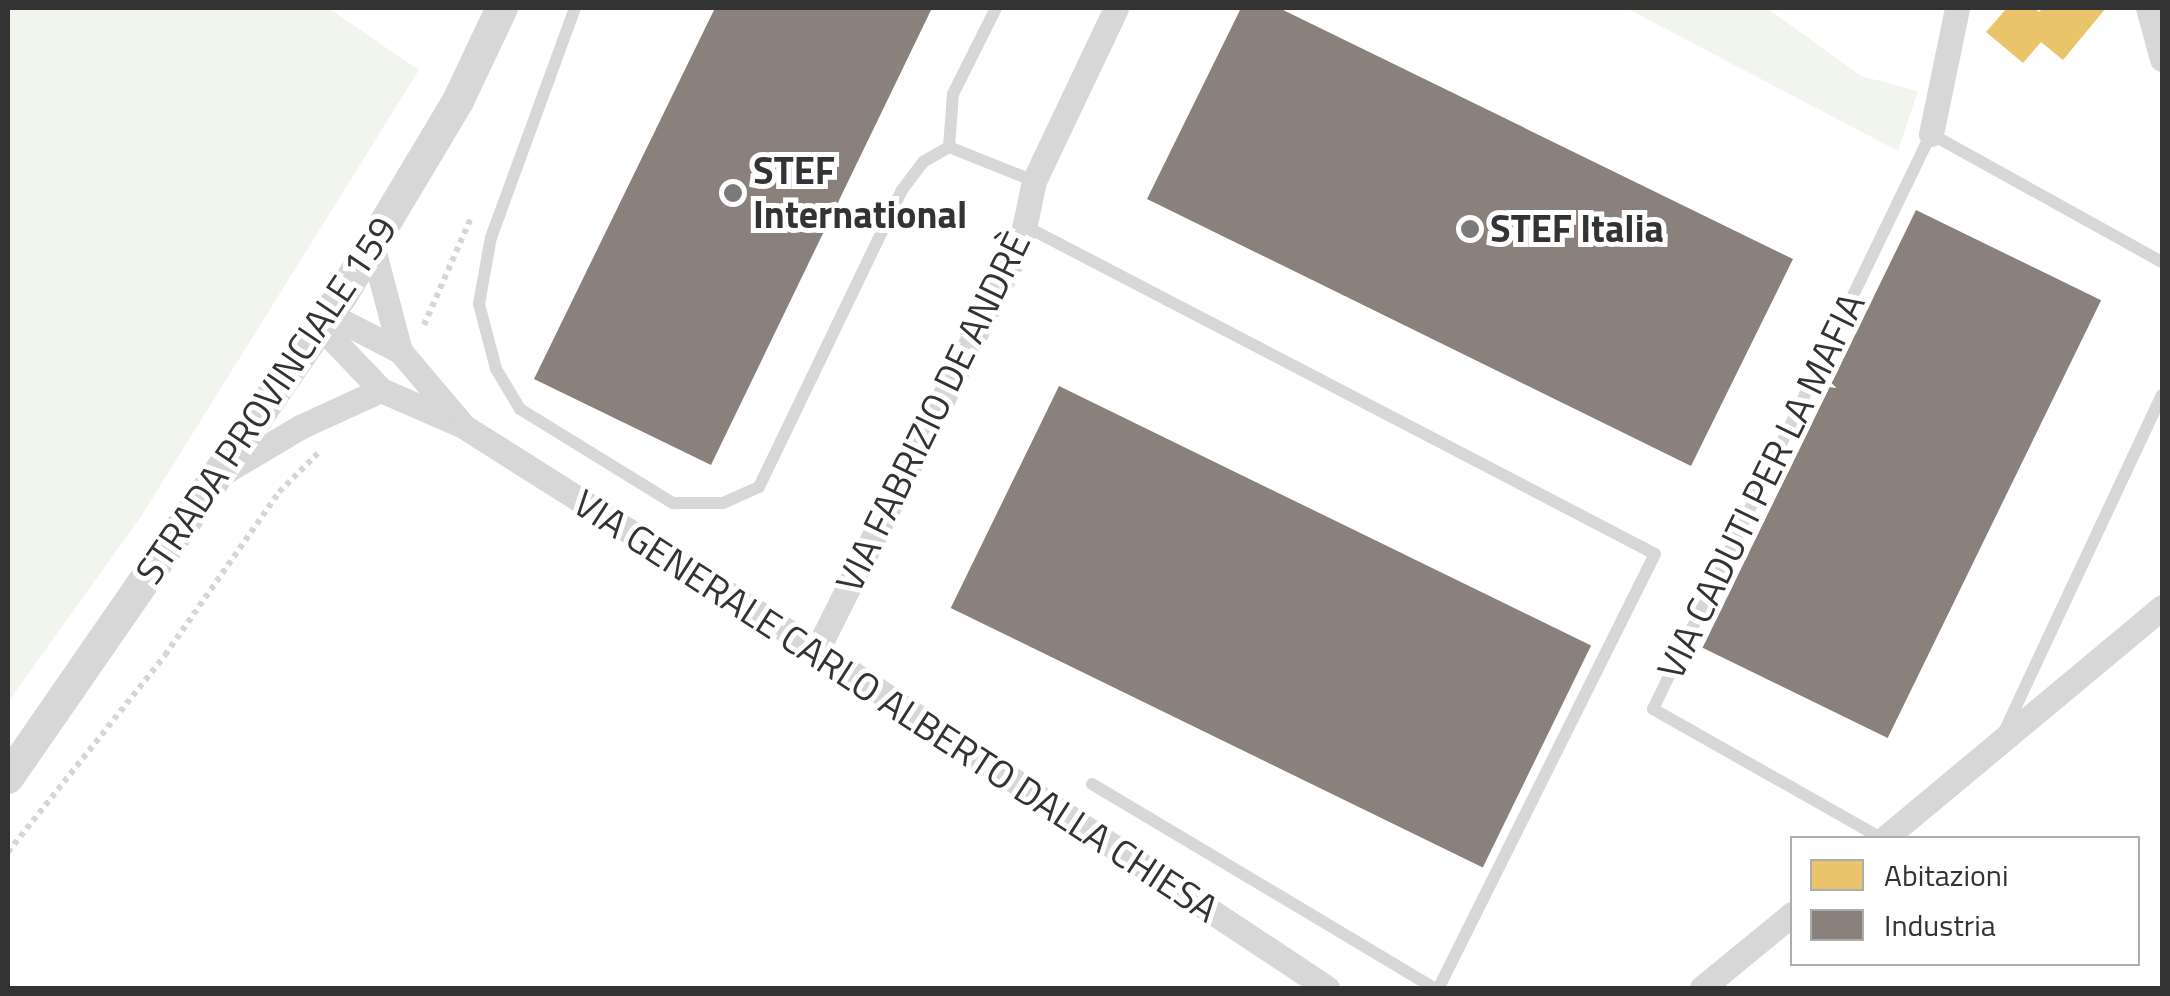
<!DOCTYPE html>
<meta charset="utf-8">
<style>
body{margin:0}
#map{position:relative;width:2170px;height:996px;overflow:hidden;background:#fff;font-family:"Titillium Web",sans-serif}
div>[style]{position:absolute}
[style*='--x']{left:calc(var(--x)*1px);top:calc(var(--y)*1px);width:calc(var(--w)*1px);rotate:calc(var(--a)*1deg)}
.green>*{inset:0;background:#f1f5ed}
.homes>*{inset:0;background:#e9c46a}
.industry>*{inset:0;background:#8a817c;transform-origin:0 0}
.path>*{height:6px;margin-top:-3px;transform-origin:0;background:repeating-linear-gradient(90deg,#d6d6d6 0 5px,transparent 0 10px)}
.service>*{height:12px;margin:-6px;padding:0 6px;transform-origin:6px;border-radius:6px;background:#d7d7d7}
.minor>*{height:25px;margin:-12.5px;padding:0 12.5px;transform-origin:12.5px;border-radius:12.5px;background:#d7d7d7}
.tertiary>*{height:32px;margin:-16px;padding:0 16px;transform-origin:16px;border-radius:16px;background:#d7d7d7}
.dots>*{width:28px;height:28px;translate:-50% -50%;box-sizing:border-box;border:5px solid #fff;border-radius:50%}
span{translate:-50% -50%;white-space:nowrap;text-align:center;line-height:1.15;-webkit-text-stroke:10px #fff;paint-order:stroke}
.poi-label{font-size:38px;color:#333;font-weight:700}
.left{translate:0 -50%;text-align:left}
.street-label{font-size:38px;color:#333}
.frame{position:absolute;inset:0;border:10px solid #333;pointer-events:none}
.legend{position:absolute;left:1790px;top:836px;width:350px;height:130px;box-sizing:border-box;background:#fff;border:2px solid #adadad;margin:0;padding:12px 18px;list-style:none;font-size:30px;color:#333}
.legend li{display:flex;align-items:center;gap:20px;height:50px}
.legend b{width:50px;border:2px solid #adadad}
</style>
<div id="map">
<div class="green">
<i style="clip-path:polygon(8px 8px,328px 8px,419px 70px,142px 515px,8px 702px)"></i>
<i style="clip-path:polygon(1626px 8px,1767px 8px,1861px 76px,1918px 91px,1898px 151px)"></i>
</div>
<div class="homes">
<i style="clip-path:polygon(2007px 8px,2034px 8px,2039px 12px,2043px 8px,2106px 8px,2063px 60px,2041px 42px,2023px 63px,1986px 32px)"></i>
</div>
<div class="industry">
<i style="clip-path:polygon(715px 8px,932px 8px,711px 465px,534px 379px)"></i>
<i style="clip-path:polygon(1241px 8px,1279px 8px,1793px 259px,1691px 466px,1147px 199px)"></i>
<i style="left:1916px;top:210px;width:206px;height:487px;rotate:26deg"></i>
<i style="left:1059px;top:386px;width:592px;height:247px;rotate:26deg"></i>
</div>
<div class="path">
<i style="--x:424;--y:325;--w:117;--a:-66.3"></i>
<i style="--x:8;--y:852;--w:252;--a:-51.4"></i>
<i style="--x:165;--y:655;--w:199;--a:-55"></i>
<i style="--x:279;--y:492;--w:59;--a:-45"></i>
</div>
<div class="service">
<i style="--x:575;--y:8;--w:244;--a:110.1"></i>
<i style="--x:491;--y:237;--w:68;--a:100.2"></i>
<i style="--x:479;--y:304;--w:67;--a:75.3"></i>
<i style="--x:496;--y:369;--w:47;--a:59"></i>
<i style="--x:520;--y:409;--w:180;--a:31.6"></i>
<i style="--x:673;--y:503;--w:50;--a:0"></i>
<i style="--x:723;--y:503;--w:39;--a:-24"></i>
<i style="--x:759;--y:487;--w:330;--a:-64.3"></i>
<i style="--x:902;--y:190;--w:35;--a:-53"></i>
<i style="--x:923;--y:162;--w:30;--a:-30"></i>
<i style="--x:949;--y:147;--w:92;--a:21.8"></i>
<i style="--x:949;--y:147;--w:53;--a:-85.7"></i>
<i style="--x:953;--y:94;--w:96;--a:-63.4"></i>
<i style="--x:1025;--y:226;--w:710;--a:27.5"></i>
<i style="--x:1655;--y:554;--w:485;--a:116.5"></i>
<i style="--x:2004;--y:732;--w:372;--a:-64.9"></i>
<i style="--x:1092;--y:784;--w:398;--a:30.8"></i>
<i style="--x:1881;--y:838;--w:262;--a:-150.5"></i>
<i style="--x:1653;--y:709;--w:639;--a:-64.2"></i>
<i style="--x:1931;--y:134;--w:264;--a:29"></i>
</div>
<div class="minor">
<i style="--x:2148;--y:8;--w:53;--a:74.6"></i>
<i style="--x:1931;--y:134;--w:129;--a:-78.3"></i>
<i style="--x:372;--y:245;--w:110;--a:75.2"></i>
<i style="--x:328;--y:314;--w:81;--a:27.2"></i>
<i style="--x:400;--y:351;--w:93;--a:49.8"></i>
<i style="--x:320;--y:326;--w:88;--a:46.4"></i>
<i style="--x:381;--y:390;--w:90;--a:23.7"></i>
<i style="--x:463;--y:426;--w:419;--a:32.3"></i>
<i style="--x:817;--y:650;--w:612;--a:33.53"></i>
<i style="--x:221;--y:474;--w:92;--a:-30.7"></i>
<i style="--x:300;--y:427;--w:89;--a:-24.6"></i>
<i style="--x:817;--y:650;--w:455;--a:-63.4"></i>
<i style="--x:1021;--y:243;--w:63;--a:-78.2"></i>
<i style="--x:1034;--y:181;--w:191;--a:-64.6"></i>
<i style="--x:1885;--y:838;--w:361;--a:-39.8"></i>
<i style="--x:1702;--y:988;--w:117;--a:-39.4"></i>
</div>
<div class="tertiary">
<i style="--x:8;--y:778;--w:587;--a:-55.34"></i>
<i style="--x:342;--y:295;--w:226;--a:-59.1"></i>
<i style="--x:458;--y:101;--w:103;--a:-64.7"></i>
</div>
<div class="dots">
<i style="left:733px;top:193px;background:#7a7a7a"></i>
<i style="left:1470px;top:229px;background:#7a7a7a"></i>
</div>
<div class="poi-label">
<span class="left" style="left:753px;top:193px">STEF<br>International</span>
<span class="left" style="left:1490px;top:229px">STEF Italia</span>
</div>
<div class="street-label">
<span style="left:266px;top:400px;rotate:-56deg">STRADA PROVINCIALE 159</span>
<span style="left:933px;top:412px;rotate:-64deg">VIA FABRIZIO DE ANDRÈ</span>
<span style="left:1761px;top:486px;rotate:-64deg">VIA CADUTI PER LA MAFIA</span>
<span style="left:896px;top:706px;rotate:33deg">VIA GENERALE CARLO ALBERTO DALLA CHIESA</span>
</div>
<div class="frame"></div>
<ul class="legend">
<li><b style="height:28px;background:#e9c46a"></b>Abitazioni</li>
<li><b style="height:28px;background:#8a817c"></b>Industria</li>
</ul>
</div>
